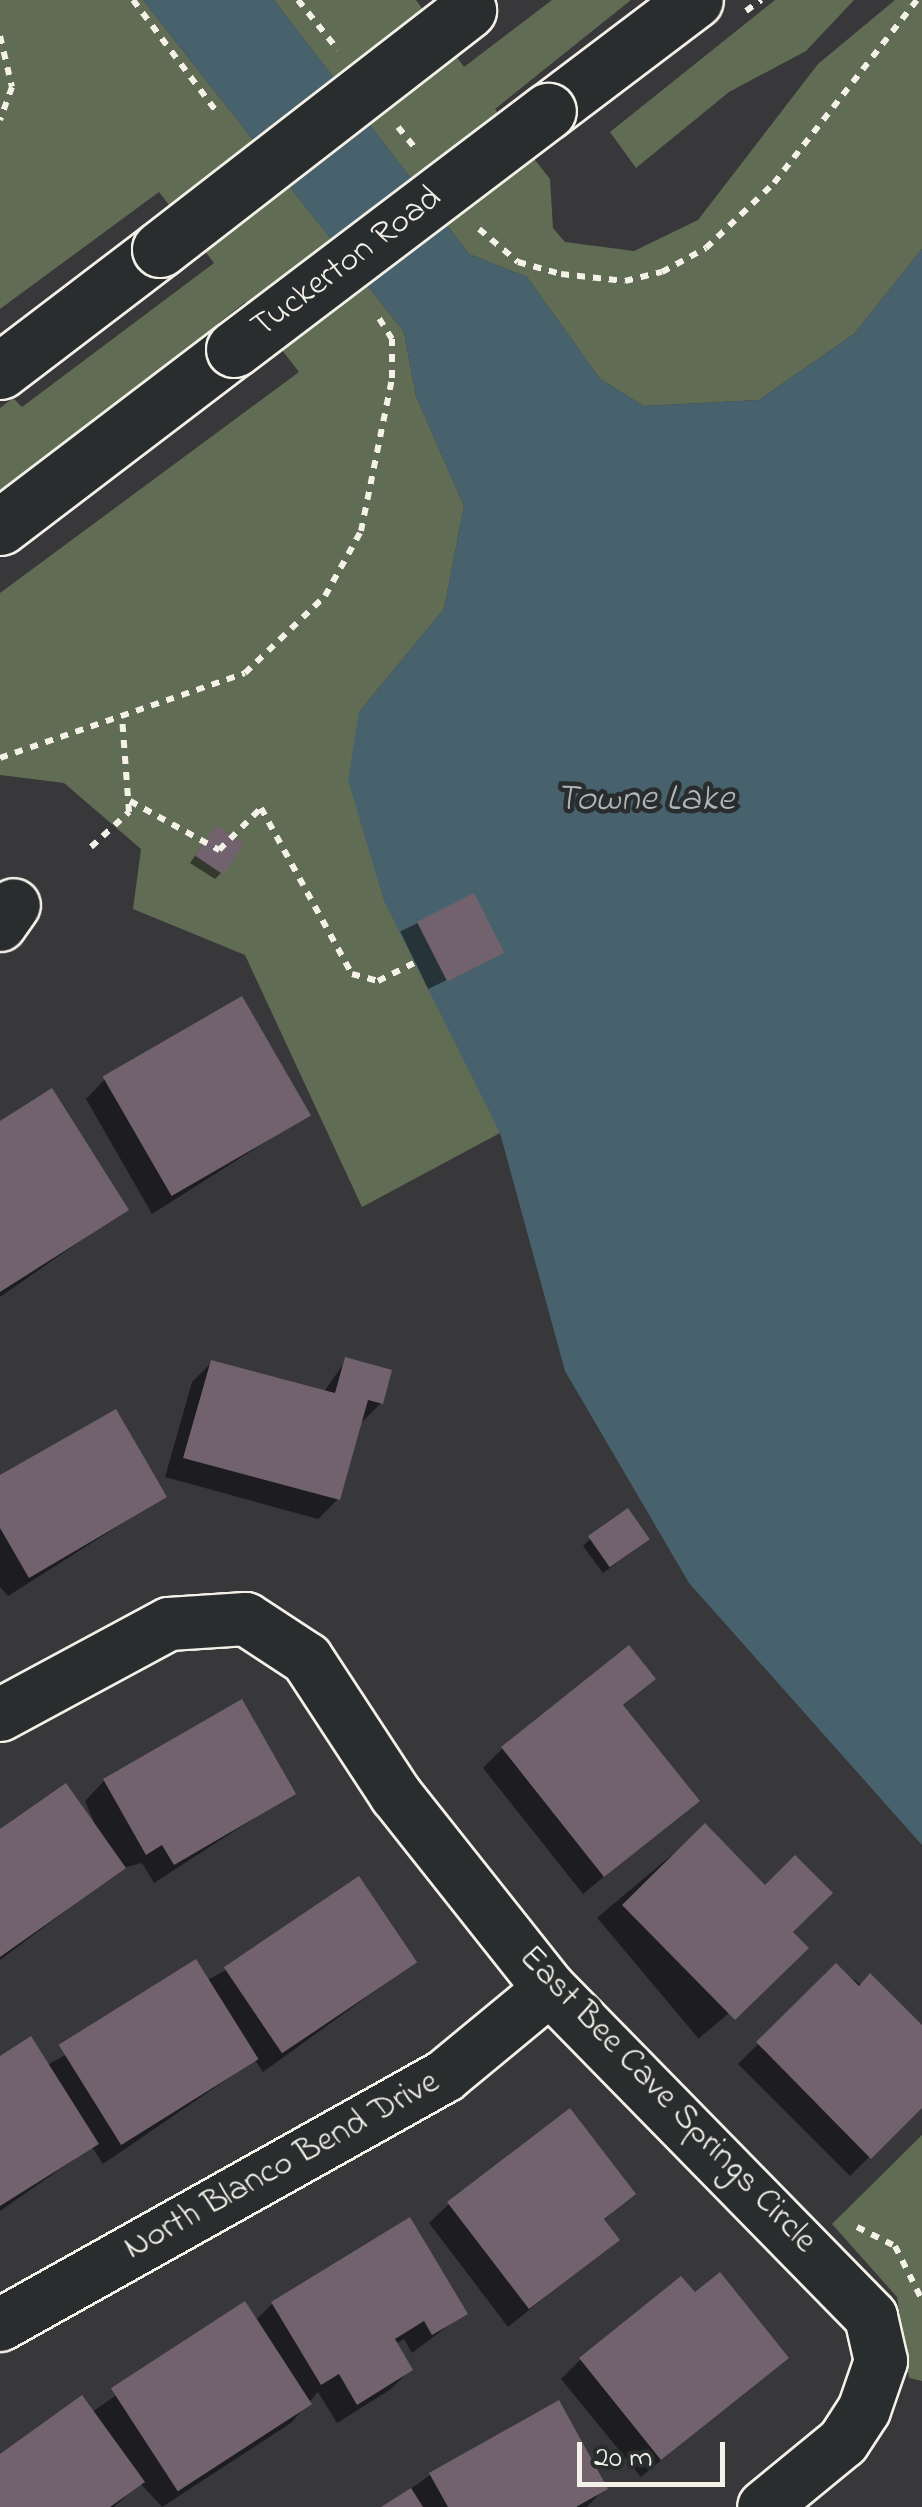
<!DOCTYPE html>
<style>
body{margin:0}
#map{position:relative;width:922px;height:2507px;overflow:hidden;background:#38383b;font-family:"Indie Flower",sans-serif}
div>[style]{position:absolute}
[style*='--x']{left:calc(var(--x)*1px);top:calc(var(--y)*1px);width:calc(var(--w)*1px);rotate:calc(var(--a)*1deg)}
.green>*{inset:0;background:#606c53}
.water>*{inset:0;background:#48626d}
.shadow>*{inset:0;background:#0007;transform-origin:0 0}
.building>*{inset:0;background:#71626e;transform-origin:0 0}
.path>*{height:6px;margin-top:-3px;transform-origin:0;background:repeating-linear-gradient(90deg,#f4f1e8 0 8px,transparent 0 16px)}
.roads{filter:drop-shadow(2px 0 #f4f1e8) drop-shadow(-2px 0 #f4f1e8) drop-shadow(0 2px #f4f1e8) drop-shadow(0 -2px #f4f1e8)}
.street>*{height:52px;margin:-26px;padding:0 26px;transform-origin:26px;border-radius:26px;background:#2a2d2e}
.secondary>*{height:55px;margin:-27.5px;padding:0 27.5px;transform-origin:27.5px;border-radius:27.5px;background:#2a2d2e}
.bridges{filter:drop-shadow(2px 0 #f4f1e8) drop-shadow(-2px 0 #f4f1e8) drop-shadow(0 2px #f4f1e8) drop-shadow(0 -2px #f4f1e8)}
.secondary-bridge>*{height:55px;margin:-27.5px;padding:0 27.5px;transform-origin:27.5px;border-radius:27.5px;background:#2a2d2e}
span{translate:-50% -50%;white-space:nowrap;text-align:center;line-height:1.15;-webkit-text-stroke:9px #2a2d2e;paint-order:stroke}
.street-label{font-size:35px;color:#f4f1e8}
.water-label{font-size:38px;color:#afb8b7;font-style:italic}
.scale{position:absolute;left:577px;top:2442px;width:148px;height:45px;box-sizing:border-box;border:5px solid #f4f1e8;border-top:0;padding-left:12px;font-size:30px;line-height:35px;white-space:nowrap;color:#f4f1e8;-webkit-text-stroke:8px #2a2d2e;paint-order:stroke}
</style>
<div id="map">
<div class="green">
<i style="clip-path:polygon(0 0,143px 0,404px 332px,416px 396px,464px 506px,444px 609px,359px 712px,450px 1019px,500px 1133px,362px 1207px,245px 955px,133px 909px,141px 849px,64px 783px,0 775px,0 593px,299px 372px,245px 302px,0 498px,0 408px,13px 398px,22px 407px,214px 263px,159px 192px,0 309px)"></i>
<i style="clip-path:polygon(274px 0,416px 0,464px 67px,552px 0,631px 0,495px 109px,550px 179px,553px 228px,565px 242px,634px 251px,698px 220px,818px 64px,895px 0,922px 0,922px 249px,854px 334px,759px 400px,644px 406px,600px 379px,527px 277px,469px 254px)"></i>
<i style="clip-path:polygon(775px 0,854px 0,806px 51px,729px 92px,636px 168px,610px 132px)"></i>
<i style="clip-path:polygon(922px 2135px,922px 2381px,909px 2378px,897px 2297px,832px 2224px)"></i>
</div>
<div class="water">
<i style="clip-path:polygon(143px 0,274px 0,469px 254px,527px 277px,600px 379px,644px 406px,759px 400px,854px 334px,922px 249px,922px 1845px,689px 1583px,565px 1371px,500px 1133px,384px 901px,348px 780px,359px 712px,444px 609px,464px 506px,416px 396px,404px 332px)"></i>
</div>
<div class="shadow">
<i style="clip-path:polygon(210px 835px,221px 873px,215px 879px,190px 863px)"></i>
<i style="left:473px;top:896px;width:64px;height:81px;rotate:64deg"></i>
<i style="clip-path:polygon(105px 1079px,308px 1115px,152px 1214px,86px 1099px)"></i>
<i style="clip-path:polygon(0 1124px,125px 1210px,0 1297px)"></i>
<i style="clip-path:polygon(346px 1360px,381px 1403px,361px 1423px,338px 1499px,318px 1519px,165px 1477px,192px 1382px,212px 1362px,323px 1393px)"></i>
<i style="clip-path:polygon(0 1478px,164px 1497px,8px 1596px,0 1587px)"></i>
<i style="clip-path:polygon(590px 1539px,641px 1545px,603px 1573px,583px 1546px)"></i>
<i style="clip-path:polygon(653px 1679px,622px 1707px,696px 1801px,583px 1894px,483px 1768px,503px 1748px)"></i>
<i style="clip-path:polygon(241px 1702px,293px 1793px,154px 1883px,142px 1863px,123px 1868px,0 1960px,0 1833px,100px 1836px,85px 1801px,104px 1781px)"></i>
<i style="left:705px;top:1827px;width:158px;height:141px;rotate:50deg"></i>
<i style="clip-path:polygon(415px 1962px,263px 2072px,255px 2060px,103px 2164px,92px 2147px,0 2211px,0 2061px,47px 2065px,226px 1970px)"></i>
<i style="clip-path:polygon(836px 1967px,922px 2028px,922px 2105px,850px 2176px,738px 2064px)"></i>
<i style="clip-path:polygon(633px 2193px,603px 2221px,616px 2240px,508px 2327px,429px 2223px,449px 2204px)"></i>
<i style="clip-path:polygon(272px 2304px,465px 2313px,412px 2353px,404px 2339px,395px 2344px,410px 2370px,391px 2389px,337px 2423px,318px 2392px,291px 2423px,162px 2507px,140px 2483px,114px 2507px,0 2507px,0 2457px,92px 2412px,245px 2305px,255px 2321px)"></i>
<i style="clip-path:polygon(785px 2357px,641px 2477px,561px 2379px,581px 2359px)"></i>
<i style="clip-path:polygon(430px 2475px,605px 2488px,587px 2507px,385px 2507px)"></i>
</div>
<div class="building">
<i style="left:216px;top:825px;width:34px;height:37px;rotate:34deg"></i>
<i style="left:474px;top:893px;width:67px;height:64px;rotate:63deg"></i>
<i style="left:242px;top:996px;width:138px;height:161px;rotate:60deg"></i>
<i style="clip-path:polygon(52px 1088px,129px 1210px,0 1292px,0 1121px)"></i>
<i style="clip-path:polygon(345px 1357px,392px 1370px,383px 1404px,368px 1400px,340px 1500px,183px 1458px,211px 1360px,335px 1393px)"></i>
<i style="clip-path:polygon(116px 1409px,167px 1497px,29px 1578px,0 1528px,0 1475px)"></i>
<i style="left:628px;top:1508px;width:38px;height:49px;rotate:55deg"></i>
<i style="clip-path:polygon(629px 1645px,656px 1679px,623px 1705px,700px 1801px,604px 1877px,501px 1747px)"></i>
<i style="clip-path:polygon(242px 1699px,296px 1794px,174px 1865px,162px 1845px,146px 1855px,103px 1779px)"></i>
<i style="clip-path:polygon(66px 1783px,126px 1868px,0 1957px,0 1829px)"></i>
<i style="clip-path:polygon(705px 1823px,765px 1885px,795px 1855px,833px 1893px,793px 1932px,809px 1948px,735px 2020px,622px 1905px)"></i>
<i style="left:359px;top:1876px;width:104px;height:163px;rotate:56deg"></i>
<i style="left:196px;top:1959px;width:118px;height:162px;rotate:58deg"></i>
<i style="clip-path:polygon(836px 1963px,859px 1986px,870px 1973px,922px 2025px,922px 2108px,871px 2159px,756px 2042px)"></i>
<i style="clip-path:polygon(31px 2036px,99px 2144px,0 2206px,0 2056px)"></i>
<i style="clip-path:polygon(570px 2108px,636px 2194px,604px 2219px,620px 2240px,529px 2309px,447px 2202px)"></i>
<i style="clip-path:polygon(410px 2217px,468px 2314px,432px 2335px,424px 2321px,395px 2339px,413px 2370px,357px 2405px,339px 2374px,321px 2385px,271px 2302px)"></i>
<i style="clip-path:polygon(720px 2272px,789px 2358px,661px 2460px,579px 2358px,681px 2276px,695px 2292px)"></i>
<i style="left:245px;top:2301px;width:123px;height:160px;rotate:57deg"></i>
<i style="clip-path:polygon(82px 2395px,145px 2482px,110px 2507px,0 2507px,0 2454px)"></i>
<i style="clip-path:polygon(559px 2400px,608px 2489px,576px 2507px,448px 2507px,429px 2473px)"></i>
<i style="clip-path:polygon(411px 2488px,423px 2507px,381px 2507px)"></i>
</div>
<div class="path">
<i style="--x:133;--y:0;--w:139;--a:53.2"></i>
<i style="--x:298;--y:0;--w:64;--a:51.3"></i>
<i style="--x:746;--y:11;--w:19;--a:-36"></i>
<i style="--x:0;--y:36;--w:52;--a:76.8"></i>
<i style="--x:12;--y:87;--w:35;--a:110"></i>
<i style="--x:398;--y:127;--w:27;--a:51"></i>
<i style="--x:479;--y:229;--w:51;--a:40.2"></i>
<i style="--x:518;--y:262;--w:45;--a:15.6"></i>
<i style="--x:561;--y:274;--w:64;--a:6.2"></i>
<i style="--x:625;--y:281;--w:38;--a:-14"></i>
<i style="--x:662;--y:272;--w:50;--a:-28.6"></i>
<i style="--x:706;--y:248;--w:94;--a:-43.7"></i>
<i style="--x:774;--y:183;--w:232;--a:-52"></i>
<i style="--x:0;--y:758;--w:259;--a:-19.1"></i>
<i style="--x:245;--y:673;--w:111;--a:-43.9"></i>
<i style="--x:325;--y:596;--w:74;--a:-61"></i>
<i style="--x:361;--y:531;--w:156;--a:-78.5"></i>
<i style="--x:392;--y:378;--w:39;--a:-90"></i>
<i style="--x:392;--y:339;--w:28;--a:-122"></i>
<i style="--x:130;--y:801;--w:102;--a:28.8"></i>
<i style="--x:219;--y:850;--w:59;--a:-45"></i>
<i style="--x:261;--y:808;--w:189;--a:61.3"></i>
<i style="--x:352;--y:974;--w:27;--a:15"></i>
<i style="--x:378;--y:981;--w:42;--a:-26.6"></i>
<i style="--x:91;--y:847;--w:52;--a:-42.6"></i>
<i style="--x:129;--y:812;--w:96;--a:-94.2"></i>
<i style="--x:857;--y:2227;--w:42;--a:26.6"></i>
<i style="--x:895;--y:2246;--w:58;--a:63.4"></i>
</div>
<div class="roads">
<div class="street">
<i style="--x:0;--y:925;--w:24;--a:-55"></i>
<i style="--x:0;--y:1715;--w:192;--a:-28.3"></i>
<i style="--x:169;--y:1624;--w:77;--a:-3.7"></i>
<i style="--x:246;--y:1619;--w:73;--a:33.3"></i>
<i style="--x:307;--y:1659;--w:163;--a:56.8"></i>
<i style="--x:396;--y:1795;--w:248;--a:51.6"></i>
<i style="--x:550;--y:1989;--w:459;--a:45.6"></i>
<i style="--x:871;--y:2317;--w:45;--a:77.2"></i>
<i style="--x:881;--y:2361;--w:52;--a:109.1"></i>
<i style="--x:864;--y:2410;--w:38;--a:123"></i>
<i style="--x:843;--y:2442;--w:102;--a:140.6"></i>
<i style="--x:0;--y:2325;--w:510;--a:-29.23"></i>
<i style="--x:445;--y:2076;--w:136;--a:-39.6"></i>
</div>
<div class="secondary">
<i style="--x:548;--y:111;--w:184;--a:-37.1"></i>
<i style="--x:0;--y:371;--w:201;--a:-37.3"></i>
<i style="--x:0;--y:527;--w:294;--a:-37.3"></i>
</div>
</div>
<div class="bridges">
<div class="secondary-bridge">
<i style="--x:160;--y:249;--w:390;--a:-37.8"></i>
<i style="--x:234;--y:349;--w:394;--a:-37.2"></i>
</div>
</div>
<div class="street-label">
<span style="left:347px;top:263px;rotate:-37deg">Tuckerton Road</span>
<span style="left:667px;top:2100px;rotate:46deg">East Bee Cave Springs Circle</span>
<span style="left:282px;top:2166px;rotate:-29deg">North Blanco Bend Drive</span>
</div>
<div class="water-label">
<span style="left:645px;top:801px">Towne Lake</span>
</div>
<div class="scale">20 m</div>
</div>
